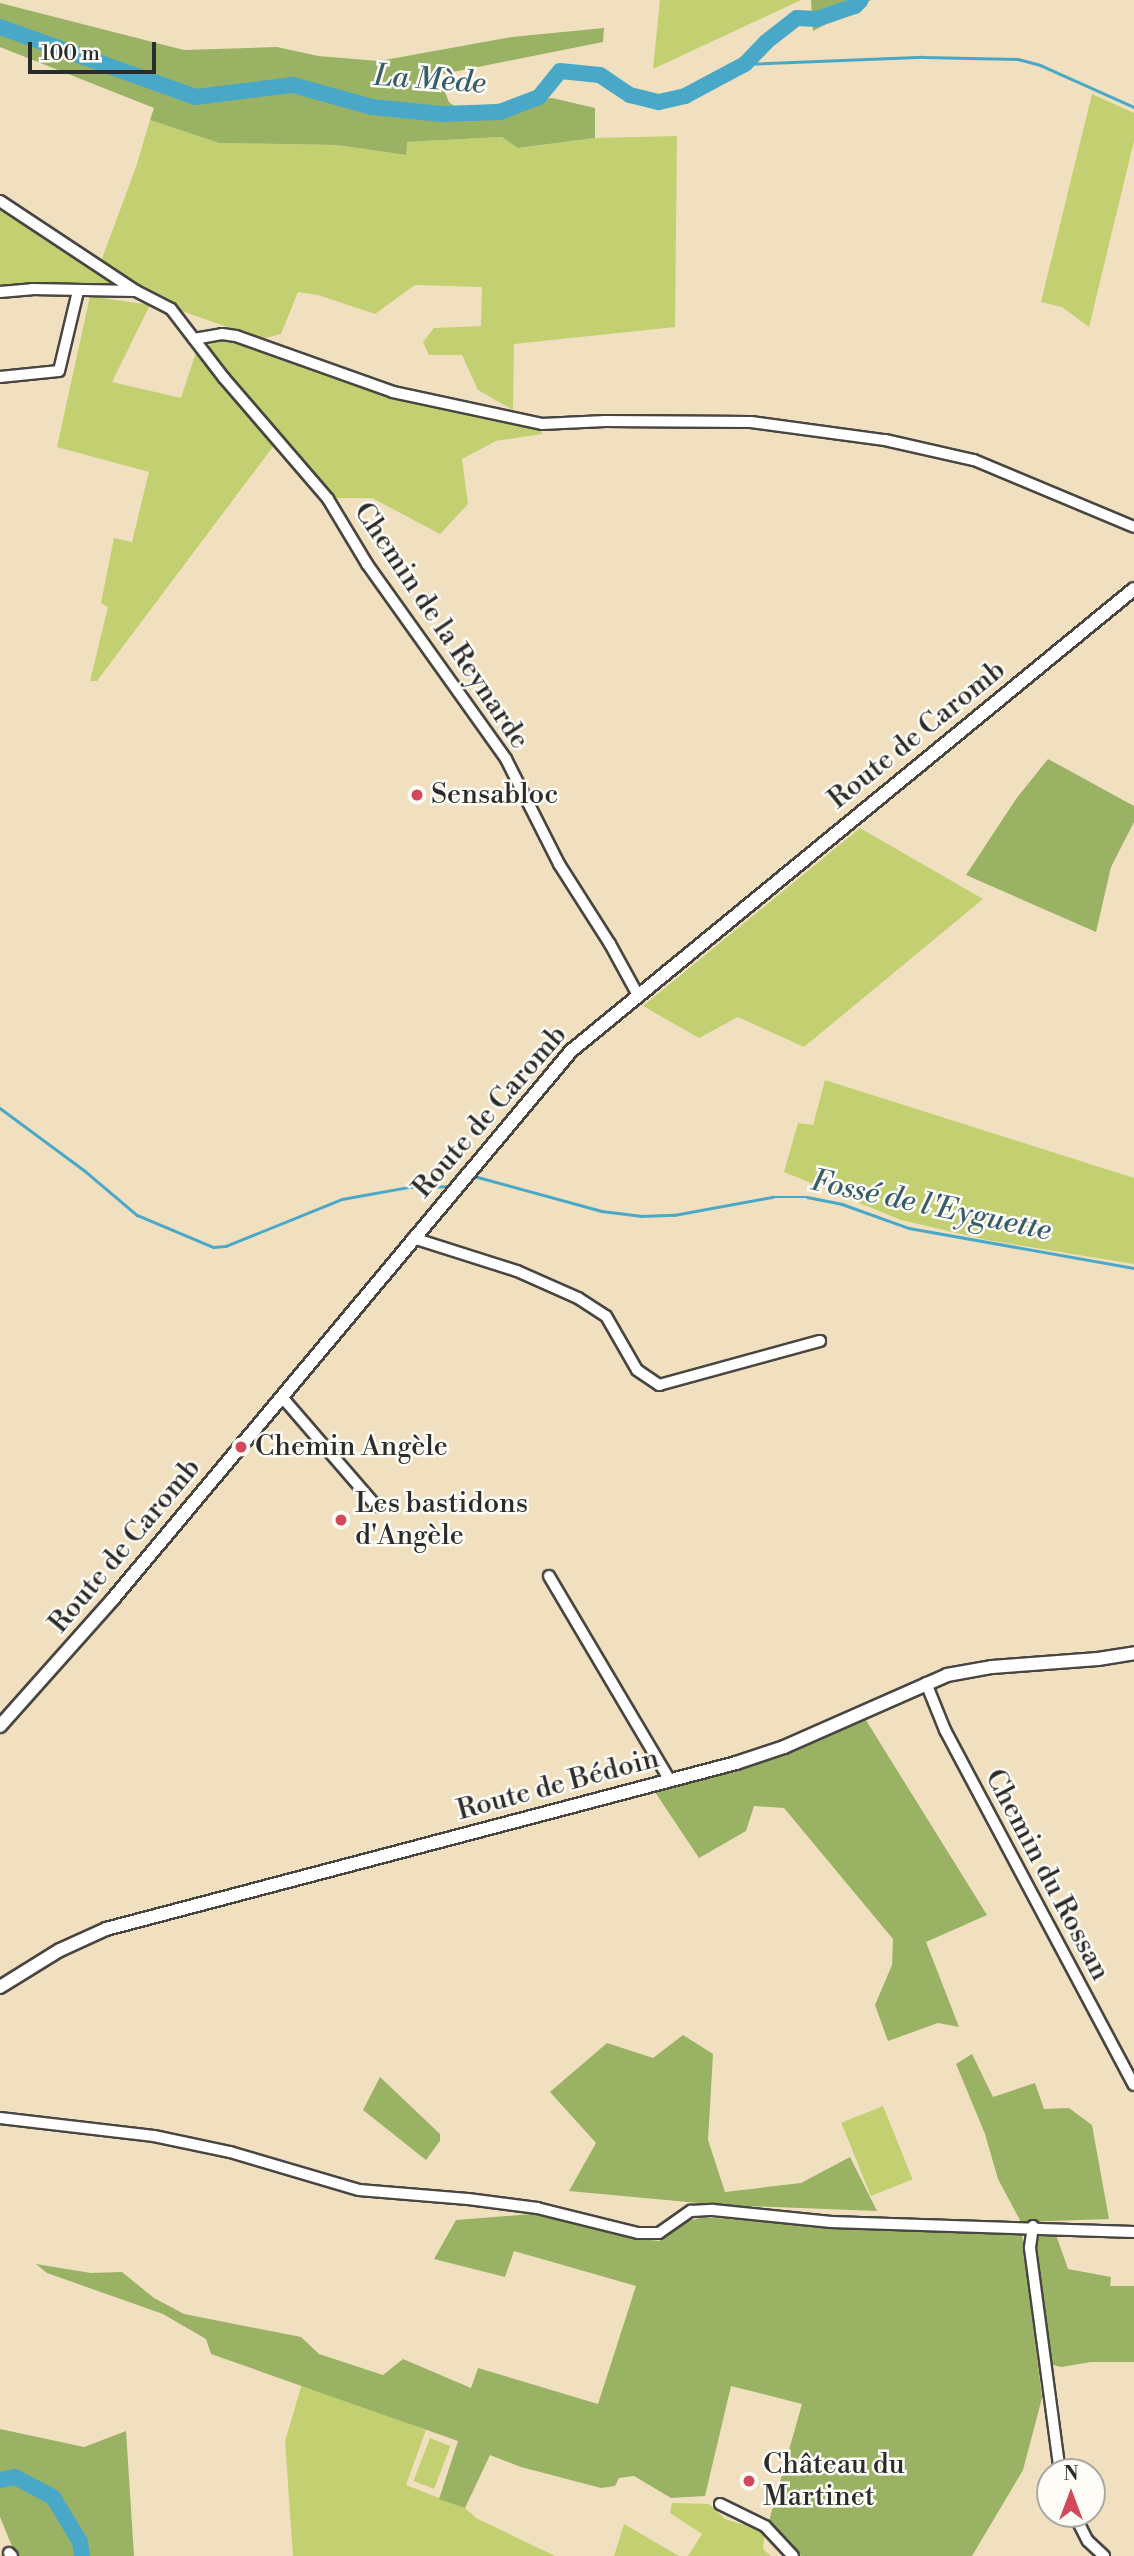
<!DOCTYPE html>
<meta charset="utf-8">
<style>
body{margin:0}
#map{position:relative;width:1134px;height:2556px;overflow:hidden;background:#f0e0c0;font-family:"Libre Bodoni",serif}
div>[style]{position:absolute}
[style*='--x']{left:calc(var(--x)*1px);top:calc(var(--y)*1px);width:calc(var(--w)*1px);rotate:calc(var(--a)*1deg)}
.green>*{inset:0;background:#c3d072;transform-origin:0 0}
.forest>*{inset:0;background:#9ab264}
.stream>*{height:2.5px;margin:-1.25px;padding:0 1.25px;transform-origin:1.25px;border-radius:1.25px;background:#49a8c8}
.river>*{height:16px;margin:-8px;padding:0 8px;transform-origin:8px;border-radius:8px;background:#49a8c8}
.roads{filter:drop-shadow(2px 0 #494641) drop-shadow(-2px 0 #494641) drop-shadow(0 2px #494641) drop-shadow(0 -2px #494641)}
.minor>*{height:10px;margin:-5px;padding:0 5px;transform-origin:5px;border-radius:5px;background:#fff}
.major>*{height:12px;margin:-6px;padding:0 6px;transform-origin:6px;border-radius:6px;background:#fff}
.dots>*{width:19px;height:19px;translate:-50% -50%;box-sizing:border-box;border:4px solid #fdfcf7;border-radius:50%}
span{translate:-50% -50%;white-space:nowrap;text-align:center;line-height:1.15;-webkit-text-stroke:5px #fdfcf7;paint-order:stroke}
.street-label{font-size:28px;color:#2b2b2b}
.poi-label{font-size:28px;color:#2b2b2b}
.left{translate:0 -50%;text-align:left}
.water-label{font-size:30px;color:#375d6a;font-style:italic}
.north{position:absolute;left:1036px;top:2458px;width:70px;height:70px;box-sizing:border-box;background:#fdfcf7;border:2px solid #a9a8a5;border-radius:50%;rotate:0deg;font-size:19px;font-weight:700;line-height:28px;text-align:center;color:#2b2b2b}
.north::after{content:'';display:block;margin:auto;width:24px;height:32px;background:#d1495b;clip-path:polygon(50% 0,100% 100%,50% 72%,0 100%)}
.scale{position:absolute;left:28px;top:42px;width:128px;height:32px;box-sizing:border-box;border:4px solid #2b2b2b;border-top:0;padding-left:9px;font-size:21px;line-height:24px;white-space:nowrap;color:#2b2b2b;-webkit-text-stroke:5px #fdfcf7;paint-order:stroke}
</style>
<div id="map">
<div class="green">
<i style="clip-path:polygon(660px 0,801px 0,653px 69px)"></i>
<i style="clip-path:polygon(1092px 94px,1134px 113px,1134px 141px,1089px 327px,1062px 307px,1041px 302px)"></i>
<i style="clip-path:polygon(150px 120px,219px 143px,337px 145px,406px 155px,406px 142px,502px 137px,519px 148px,595px 138px,677px 136px,675px 327px,514px 344px,513px 410px,478px 390px,462px 355px,429px 355px,423px 342px,434px 328px,481px 326px,482px 287px,415px 285px,375px 314px,318px 295px,298px 292px,281px 334px,262px 339px,176px 309px,100px 264px,136px 167px)"></i>
<i style="clip-path:polygon(0 209px,40px 237px,122px 289px,0 289px)"></i>
<i style="clip-path:polygon(90px 296px,150px 305px,112px 382px,181px 398px,196px 352px,275px 444px,97px 681px,90px 681px,108px 607px,101px 603px,114px 538px,132px 542px,149px 472px,57px 447px)"></i>
<i style="clip-path:polygon(218px 339px,233px 339px,278px 354px,374px 391px,542px 429px,542px 434px,496px 441px,462px 459px,468px 504px,440px 534px,372px 498px,333px 498px,207px 353px,208px 346px)"></i>
<i style="clip-path:polygon(860px 828px,983px 899px,804px 1047px,738px 1017px,699px 1038px,643px 1006px)"></i>
<i style="clip-path:polygon(825px 1080px,1134px 1178px,1134px 1264px,987px 1240px,901px 1220px,784px 1172px,798px 1123px,813px 1125px)"></i>
<i style="left:883px;top:2106px;width:79px;height:45px;rotate:68deg"></i>
<i style="clip-path:polygon(302px 2384px,426px 2430px,406px 2485px,465px 2508px,476px 2518px,555px 2556px,293px 2556px,285px 2441px)"></i>
<i style="left:430px;top:2438px;width:22px;height:46px;rotate:21deg"></i>
<i style="clip-path:polygon(672px 2503px,709px 2504px,725px 2519px,765px 2531px,763px 2549px,771px 2556px,688px 2556px,702px 2534px,670px 2513px)"></i>
<i style="clip-path:polygon(624px 2524px,679px 2556px,614px 2556px)"></i>
</div>
<div class="forest">
<i style="clip-path:polygon(811px 0,871px 0,813px 31px)"></i>
<i style="clip-path:polygon(0 3px,184px 50px,277px 47px,318px 56px,379px 61px,512px 37px,604px 28px,603px 42px,438px 75px,449px 102px,457px 108px,552px 98px,595px 108px,595px 138px,518px 148px,502px 137px,407px 142px,406px 155px,337px 145px,219px 143px,150px 120px,154px 108px,0 47px)"></i>
<i style="clip-path:polygon(1048px 759px,1134px 806px,1134px 822px,1111px 867px,1096px 932px,966px 875px,1016px 799px)"></i>
<i style="clip-path:polygon(864px 1717px,987px 1915px,926px 1942px,959px 2027px,938px 2023px,888px 2041px,875px 2005px,892px 1965px,893px 1939px,784px 1808px,754px 1806px,746px 1831px,699px 1858px,655px 1792px,737px 1771px)"></i>
<i style="clip-path:polygon(683px 2035px,713px 2054px,708px 2140px,725px 2192px,801px 2183px,850px 2157px,877px 2211px,720px 2205px,569px 2191px,596px 2143px,550px 2092px,607px 2043px,653px 2058px)"></i>
<i style="clip-path:polygon(972px 2054px,993px 2097px,1035px 2083px,1044px 2109px,1069px 2108px,1092px 2125px,1109px 2219px,1021px 2222px,998px 2179px,985px 2134px,956px 2064px)"></i>
<i style="clip-path:polygon(380px 2077px,440px 2134px,440px 2141px,426px 2160px,363px 2110px)"></i>
<i style="clip-path:polygon(532px 2214px,633px 2238px,659px 2241px,688px 2221px,704px 2217px,874px 2231px,1009px 2229px,1022px 2234px,1042px 2398px,1023px 2470px,972px 2556px,801px 2556px,776px 2532px,769px 2521px,802px 2404px,731px 2386px,705px 2496px,671px 2498px,634px 2476px,619px 2478px,615px 2486px,601px 2488px,521px 2467px,490px 2455px,465px 2508px,439px 2499px,458px 2441px,211px 2354px,206px 2339px,163px 2314px,47px 2273px,36px 2264px,91px 2273px,122px 2272px,154px 2298px,184px 2314px,301px 2337px,319px 2354px,383px 2375px,403px 2359px,471px 2388px,478px 2368px,598px 2404px,636px 2286px,514px 2251px,505px 2277px,434px 2259px,456px 2220px)"></i>
<i style="clip-path:polygon(1040px 2232px,1055px 2232px,1068px 2269px,1111px 2277px,1110px 2286px,1134px 2286px,1134px 2362px,1091px 2362px,1061px 2367px,1049px 2364px,1037px 2244px)"></i>
<i style="clip-path:polygon(0 2429px,84px 2447px,126px 2431px,134px 2556px,16px 2556px,0 2517px)"></i>
</div>
<div class="stream">
<i style="--x:745;--y:64;--w:178;--a:-2.3"></i>
<i style="--x:923;--y:57;--w:95;--a:1.2"></i>
<i style="--x:1018;--y:59;--w:23;--a:15"></i>
<i style="--x:1040;--y:65;--w:103;--a:24.1"></i>
<i style="--x:0;--y:1108;--w:106;--a:36.5"></i>
<i style="--x:85;--y:1171;--w:68;--a:40.2"></i>
<i style="--x:137;--y:1215;--w:82;--a:22.8"></i>
<i style="--x:213;--y:1247;--w:13;--a:-4"></i>
<i style="--x:226;--y:1246;--w:125;--a:-22.1"></i>
<i style="--x:342;--y:1199;--w:68;--a:-10.2"></i>
<i style="--x:409;--y:1187;--w:39;--a:-1"></i>
<i style="--x:448;--y:1186;--w:21;--a:-51"></i>
<i style="--x:461;--y:1170;--w:3;--a:45"></i>
<i style="--x:474;--y:1176;--w:133;--a:15.3"></i>
<i style="--x:602;--y:1211;--w:38;--a:7"></i>
<i style="--x:640;--y:1216;--w:34;--a:-2"></i>
<i style="--x:674;--y:1215;--w:100;--a:-10.4"></i>
<i style="--x:772;--y:1197;--w:35;--a:0"></i>
<i style="--x:807;--y:1197;--w:36;--a:11"></i>
<i style="--x:842;--y:1204;--w:71;--a:19.7"></i>
<i style="--x:909;--y:1228;--w:229;--a:10.1"></i>
</div>
<div class="river">
<i style="--x:0;--y:27;--w:208;--a:19.7"></i>
<i style="--x:196;--y:97;--w:98;--a:-7.1"></i>
<i style="--x:293;--y:85;--w:82;--a:15.6"></i>
<i style="--x:372;--y:107;--w:69;--a:5.8"></i>
<i style="--x:441;--y:114;--w:59;--a:-1.9"></i>
<i style="--x:500;--y:112;--w:42;--a:-21"></i>
<i style="--x:539;--y:97;--w:33;--a:-51"></i>
<i style="--x:560;--y:71;--w:40;--a:5.7"></i>
<i style="--x:600;--y:75;--w:36;--a:34"></i>
<i style="--x:630;--y:95;--w:30;--a:14"></i>
<i style="--x:659;--y:102;--w:27;--a:-13"></i>
<i style="--x:685;--y:96;--w:68;--a:-28.1"></i>
<i style="--x:745;--y:64;--w:30;--a:-46"></i>
<i style="--x:766;--y:42;--w:39;--a:-38"></i>
<i style="--x:797;--y:18;--w:20;--a:3"></i>
<i style="--x:817;--y:19;--w:40;--a:-18.9"></i>
<i style="--x:855;--y:6;--w:8;--a:-45"></i>
<i style="--x:0;--y:2480;--w:15;--a:-11"></i>
<i style="--x:15;--y:2477;--w:43;--a:27.8"></i>
<i style="--x:53;--y:2497;--w:52;--a:59"></i>
<i style="--x:80;--y:2542;--w:14;--a:82"></i>
</div>
<div class="roads">
<div class="minor">
<i style="--x:0;--y:201;--w:163;--a:33.5"></i>
<i style="--x:136;--y:291;--w:39;--a:27"></i>
<i style="--x:171;--y:309;--w:87;--a:52.5"></i>
<i style="--x:224;--y:378;--w:160;--a:49.3"></i>
<i style="--x:328;--y:499;--w:76;--a:59"></i>
<i style="--x:367;--y:564;--w:239;--a:54.5"></i>
<i style="--x:506;--y:759;--w:118;--a:63.2"></i>
<i style="--x:559;--y:864;--w:95;--a:57.5"></i>
<i style="--x:610;--y:944;--w:60;--a:61.3"></i>
<i style="--x:0;--y:292;--w:32;--a:-5"></i>
<i style="--x:32;--y:289;--w:104;--a:1.1"></i>
<i style="--x:194;--y:339;--w:28;--a:-10"></i>
<i style="--x:222;--y:334;--w:14;--a:8"></i>
<i style="--x:236;--y:336;--w:167;--a:19.6"></i>
<i style="--x:393;--y:392;--w:152;--a:12.1"></i>
<i style="--x:542;--y:424;--w:63;--a:-2.7"></i>
<i style="--x:605;--y:421;--w:146;--a:0.4"></i>
<i style="--x:751;--y:422;--w:135;--a:7.7"></i>
<i style="--x:885;--y:440;--w:91;--a:12.7"></i>
<i style="--x:974;--y:460;--w:173;--a:22.7"></i>
<i style="--x:0;--y:377;--w:59;--a:-5.8"></i>
<i style="--x:59;--y:371;--w:82;--a:-76.6"></i>
<i style="--x:413;--y:1238;--w:109;--a:17.6"></i>
<i style="--x:517;--y:1271;--w:67;--a:23.9"></i>
<i style="--x:578;--y:1298;--w:33;--a:33"></i>
<i style="--x:606;--y:1316;--w:62;--a:60.1"></i>
<i style="--x:637;--y:1370;--w:27;--a:34"></i>
<i style="--x:659;--y:1385;--w:167;--a:-15.3"></i>
<i style="--x:282;--y:1397;--w:144;--a:49.2"></i>
<i style="--x:549;--y:1576;--w:238;--a:59.4"></i>
<i style="--x:926;--y:1683;--w:51;--a:68"></i>
<i style="--x:945;--y:1730;--w:402;--a:62"></i>
<i style="--x:0;--y:2118;--w:155;--a:6.7"></i>
<i style="--x:154;--y:2136;--w:78;--a:11.9"></i>
<i style="--x:230;--y:2152;--w:134;--a:16.4"></i>
<i style="--x:359;--y:2190;--w:109;--a:4.7"></i>
<i style="--x:468;--y:2199;--w:70;--a:7.4"></i>
<i style="--x:537;--y:2208;--w:104;--a:13.9"></i>
<i style="--x:638;--y:2233;--w:21;--a:0"></i>
<i style="--x:659;--y:2233;--w:39;--a:-35"></i>
<i style="--x:691;--y:2211;--w:22;--a:-3"></i>
<i style="--x:713;--y:2210;--w:119;--a:5.8"></i>
<i style="--x:831;--y:2222;--w:303;--a:1.9"></i>
<i style="--x:1033;--y:2226;--w:22;--a:98"></i>
<i style="--x:1030;--y:2248;--w:226;--a:82.4"></i>
<i style="--x:720;--y:2504;--w:50;--a:26.1"></i>
<i style="--x:765;--y:2526;--w:41;--a:47"></i>
<i style="--x:1074;--y:2514;--w:30;--a:63"></i>
<i style="--x:1088;--y:2541;--w:22;--a:43"></i>
<i style="--x:9;--y:2553;--w:4;--a:45"></i>
</div>
<div class="major">
<i style="--x:0;--y:1726;--w:170;--a:-48.3"></i>
<i style="--x:113;--y:1599;--w:714;--a:-50.11"></i>
<i style="--x:571;--y:1051;--w:728;--a:-39.37"></i>
<i style="--x:0;--y:1987;--w:70;--a:-31.7"></i>
<i style="--x:60;--y:1950;--w:51;--a:-24.5"></i>
<i style="--x:106;--y:1929;--w:652;--a:-14.76"></i>
<i style="--x:736;--y:1763;--w:51;--a:-18.4"></i>
<i style="--x:784;--y:1747;--w:178;--a:-23.8"></i>
<i style="--x:947;--y:1675;--w:46;--a:-10.1"></i>
<i style="--x:992;--y:1667;--w:106;--a:-4.3"></i>
<i style="--x:1098;--y:1659;--w:36;--a:-9"></i>
</div>
</div>
<div class="dots">
<i style="left:417px;top:795px;background:#d1495b"></i>
<i style="left:241px;top:1447px;background:#d1495b"></i>
<i style="left:341px;top:1520px;background:#d1495b"></i>
<i style="left:749px;top:2481px;background:#d1495b"></i>
</div>
<div class="street-label">
<span style="left:441px;top:626px;rotate:56deg">Chemin de la Reynarde</span>
<span style="left:917px;top:735px;rotate:-39deg">Route de Caromb</span>
<span style="left:490px;top:1112px;rotate:-49deg">Route de Caromb</span>
<span style="left:125px;top:1546px;rotate:-50deg">Route de Caromb</span>
<span style="left:558px;top:1785px;rotate:-15deg">Route de Bédoin</span>
<span style="left:1047px;top:1875px;rotate:62deg">Chemin du Rossan</span>
</div>
<div class="poi-label">
<span class="left" style="left:431px;top:795px">Sensabloc</span>
<span class="left" style="left:255px;top:1447px">Chemin Angèle</span>
<span class="left" style="left:355px;top:1520px">Les bastidons<br>d'Angèle</span>
<span class="left" style="left:763px;top:2481px">Château du<br>Martinet</span>
</div>
<div class="water-label">
<span style="left:430px;top:80px;rotate:4deg">La Mède</span>
<span style="left:931px;top:1206px;rotate:12deg">Fossé de l'Eyguette</span>
</div>
<div class="north">N</div>
<div class="scale">100 m</div>
</div>
